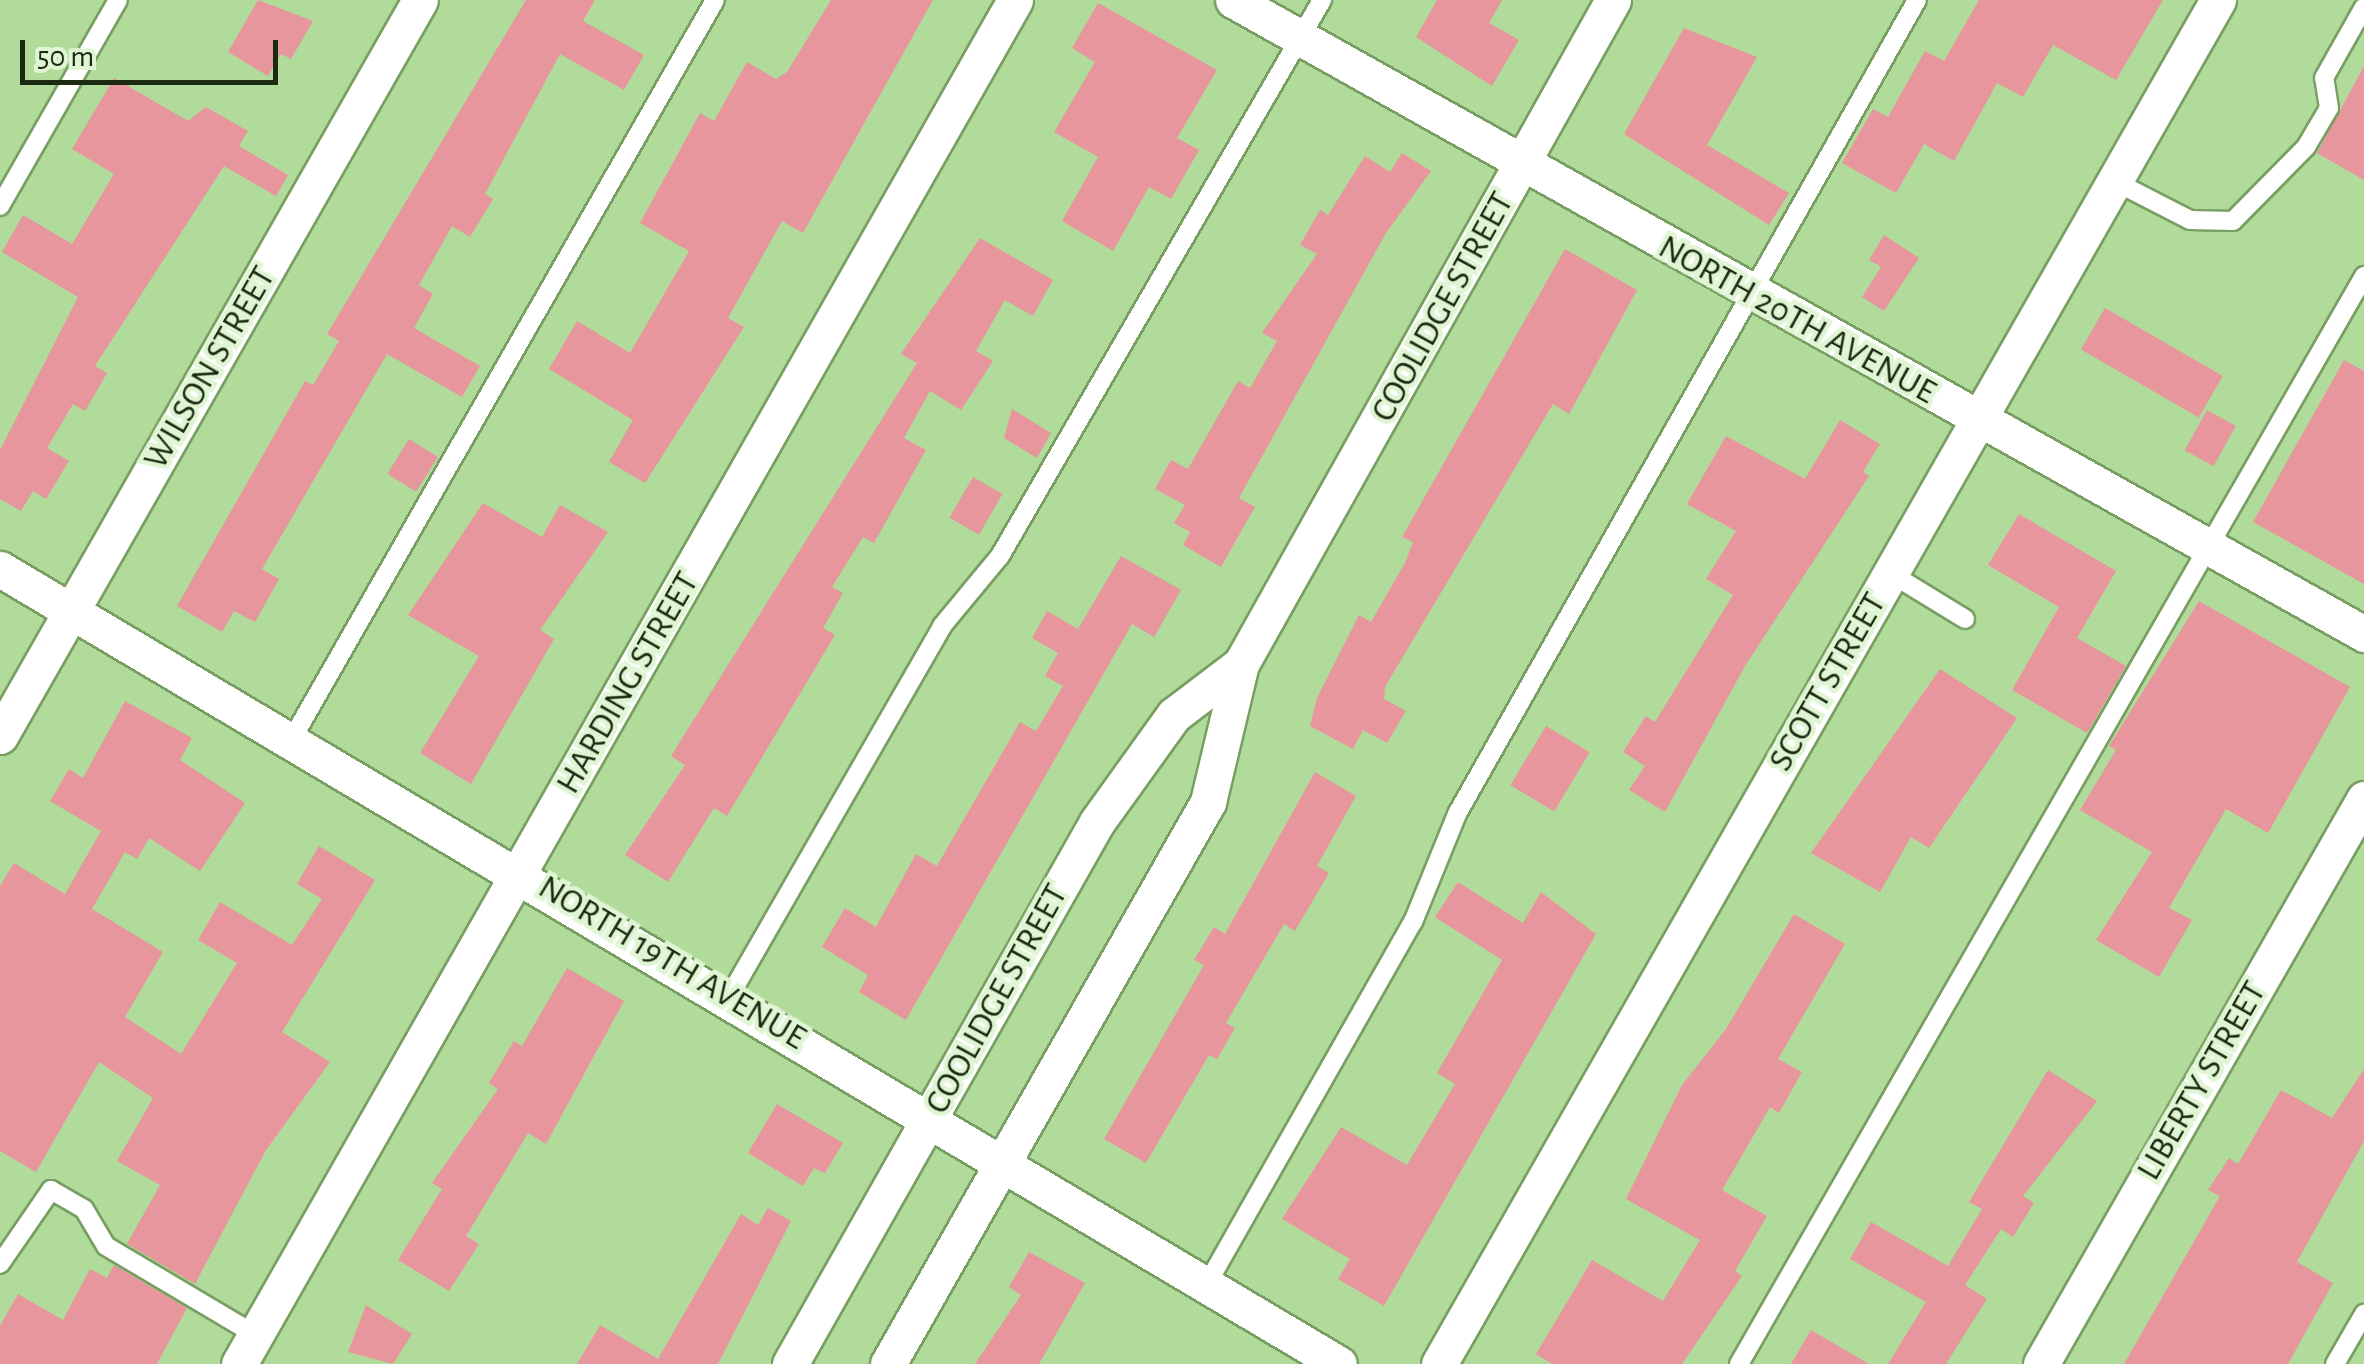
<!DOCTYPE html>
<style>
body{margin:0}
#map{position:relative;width:2364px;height:1364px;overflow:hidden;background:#b1db9a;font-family:"Alegreya Sans",sans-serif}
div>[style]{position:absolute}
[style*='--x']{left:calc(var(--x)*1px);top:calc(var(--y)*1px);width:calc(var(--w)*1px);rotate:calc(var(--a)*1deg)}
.building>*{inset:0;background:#e6969c;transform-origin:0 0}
.roads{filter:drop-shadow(2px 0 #789f61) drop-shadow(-2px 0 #789f61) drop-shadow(0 2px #789f61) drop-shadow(0 -2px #789f61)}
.service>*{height:18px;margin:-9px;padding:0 9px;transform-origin:9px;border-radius:9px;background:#fff}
.minor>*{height:35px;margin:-17.5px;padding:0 17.5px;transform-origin:17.5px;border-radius:17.5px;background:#fff}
span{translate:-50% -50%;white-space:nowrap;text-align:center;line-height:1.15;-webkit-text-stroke:9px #dff5d4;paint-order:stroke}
.street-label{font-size:35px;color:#1b2a11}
.scale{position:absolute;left:20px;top:40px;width:258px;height:45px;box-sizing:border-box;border:5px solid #1b2a11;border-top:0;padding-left:12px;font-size:30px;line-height:35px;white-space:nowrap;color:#1b2a11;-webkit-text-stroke:8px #dff5d4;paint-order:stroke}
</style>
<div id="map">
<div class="building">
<i style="clip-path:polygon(258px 0,313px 21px,291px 59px,281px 54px,268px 76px,228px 52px)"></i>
<i style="clip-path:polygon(526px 0,595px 0,583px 21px,644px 55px,624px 90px,560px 54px,485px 194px,493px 199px,470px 237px,452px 226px,419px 285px,433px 294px,414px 328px,480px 366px,462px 397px,387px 354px,262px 569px,279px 579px,255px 622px,234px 611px,222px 632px,177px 606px,305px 381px,313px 385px,339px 341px,327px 334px)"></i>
<i style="clip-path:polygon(831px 0,933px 0,803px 233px,782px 221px,728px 318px,744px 327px,645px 483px,609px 462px,633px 420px,549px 369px,577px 321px,630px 353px,689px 251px,640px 223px,700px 113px,714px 121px,747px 62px,776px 79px,787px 72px)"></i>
<i style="clip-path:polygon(1437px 0,1502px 0,1489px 23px,1519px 40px,1492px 86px,1416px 37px)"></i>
<i style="clip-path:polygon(1979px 0,2163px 0,2116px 80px,2053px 45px,2023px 97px,1997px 83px,1954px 161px,1924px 144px,1896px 193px,1842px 163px,1873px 109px,1888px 117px,1925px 51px,1944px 61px)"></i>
<i style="clip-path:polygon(1098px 3px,1217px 70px,1177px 138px,1199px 150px,1171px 199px,1149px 187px,1113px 251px,1062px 221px,1098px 157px,1054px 132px,1095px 62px,1072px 48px)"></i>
<i style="clip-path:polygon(1684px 28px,1757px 57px,1707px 145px,1789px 193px,1769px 225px,1624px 134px)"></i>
<i style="clip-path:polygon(2364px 66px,2364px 180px,2317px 153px)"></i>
<i style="clip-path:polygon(114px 78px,188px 121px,206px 107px,248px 131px,239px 146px,288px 175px,276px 196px,224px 166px,95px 366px,107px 373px,85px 411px,73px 404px,47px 448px,69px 461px,46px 499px,33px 491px,21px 511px,0 499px,0 450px,78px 297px,2px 252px,23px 215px,72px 244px,114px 174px,72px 149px)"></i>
<i style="clip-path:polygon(1402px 153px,1431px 171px,1386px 233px,1239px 498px,1255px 507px,1221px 567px,1183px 545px,1190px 532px,1174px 523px,1185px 505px,1155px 489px,1171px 460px,1188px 469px,1238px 381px,1250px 388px,1277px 341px,1262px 333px,1317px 254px,1300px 245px,1320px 210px,1328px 215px,1365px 156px,1390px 172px)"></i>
<i style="clip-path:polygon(1884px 235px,1919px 258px,1884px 311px,1862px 297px,1881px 267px,1869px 260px)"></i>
<i style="clip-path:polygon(980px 238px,1053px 280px,1033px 316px,1005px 300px,976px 351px,993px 361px,961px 410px,930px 391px,904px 438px,926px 450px,874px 543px,863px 537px,832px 587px,843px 593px,823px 628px,835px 635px,727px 816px,714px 808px,668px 882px,625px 855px,685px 765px,671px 756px,917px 363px,901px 354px)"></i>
<i style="clip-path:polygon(1565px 249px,1637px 290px,1569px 414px,1553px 404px,1385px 687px,1384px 699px,1406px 711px,1387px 743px,1363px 730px,1353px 749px,1310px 726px,1317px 698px,1359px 615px,1371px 622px,1405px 563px,1413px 542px,1402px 537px)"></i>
<i style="left:2105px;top:308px;width:136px;height:48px;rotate:30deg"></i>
<i style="clip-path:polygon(2344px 360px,2364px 371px,2364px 584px,2253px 522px)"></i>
<i style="clip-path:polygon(1012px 409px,1051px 433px,1037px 458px,1004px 438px)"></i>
<i style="left:2207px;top:410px;width:33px;height:46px;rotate:29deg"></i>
<i style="clip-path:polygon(1840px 420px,1880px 444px,1863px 472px,1869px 476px,1745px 666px,1665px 812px,1629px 790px,1645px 766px,1623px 752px,1646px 716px,1655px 722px,1733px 595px,1706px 579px,1736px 531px,1687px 504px,1726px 436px,1805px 479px)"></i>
<i style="left:409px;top:439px;width:34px;height:41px;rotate:32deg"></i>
<i style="left:973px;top:477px;width:34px;height:47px;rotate:30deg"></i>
<i style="clip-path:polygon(483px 503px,542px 537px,560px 505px,608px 532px,540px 630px,554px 639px,471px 784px,420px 753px,479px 656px,408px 615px)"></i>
<i style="clip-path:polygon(2019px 514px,2116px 571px,2077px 638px,2126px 666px,2087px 733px,2012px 690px,2059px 607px,1988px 565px)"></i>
<i style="clip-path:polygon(1121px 556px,1181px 590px,1154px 637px,1132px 624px,906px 1020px,859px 992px,868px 975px,822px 947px,845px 908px,876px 927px,916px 854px,937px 866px,1020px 722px,1036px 731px,1063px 686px,1045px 676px,1058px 653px,1032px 638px,1047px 611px,1078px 629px)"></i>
<i style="clip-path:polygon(2199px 601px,2350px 687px,2268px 833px,2226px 809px,2169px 908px,2192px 920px,2159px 977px,2096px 940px,2152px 852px,2080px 810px,2116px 750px,2109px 746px)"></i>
<i style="clip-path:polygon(1940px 669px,2017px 718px,1929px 848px,1911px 837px,1880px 892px,1811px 853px)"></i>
<i style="clip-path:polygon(125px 701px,192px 738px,180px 760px,245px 803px,200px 871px,149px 838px,137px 859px,125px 852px,92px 909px,163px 952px,125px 1017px,181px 1054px,237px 963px,198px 940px,220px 902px,292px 945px,322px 899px,297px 884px,319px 846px,375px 880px,282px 1032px,330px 1062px,266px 1150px,195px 1284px,127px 1244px,160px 1185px,117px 1161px,153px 1098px,99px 1062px,36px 1172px,0 1151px,0 886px,14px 863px,65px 894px,101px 831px,50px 801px,69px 769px,83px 778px)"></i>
<i style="left:1546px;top:726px;width:51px;height:69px;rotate:31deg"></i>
<i style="clip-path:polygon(1315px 772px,1356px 796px,1317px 866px,1329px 873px,1295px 931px,1284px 924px,1226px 1023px,1235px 1028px,1217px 1059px,1209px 1055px,1146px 1163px,1104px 1139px,1204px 965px,1194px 960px,1214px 927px,1225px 934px)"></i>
<i style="clip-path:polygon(1458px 882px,1523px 923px,1541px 892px,1596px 934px,1384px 1306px,1338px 1279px,1350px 1259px,1282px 1219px,1341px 1127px,1407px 1165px,1455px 1084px,1437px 1073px,1502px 960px,1435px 917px)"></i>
<i style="clip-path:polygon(1794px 914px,1845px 944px,1778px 1059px,1802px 1072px,1779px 1113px,1770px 1107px,1722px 1190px,1767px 1216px,1735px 1271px,1742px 1276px,1682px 1364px,1552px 1364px,1536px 1354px,1592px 1260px,1663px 1301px,1700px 1240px,1626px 1199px,1682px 1085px,1726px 1029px)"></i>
<i style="clip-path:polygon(567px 968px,624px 1001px,546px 1144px,528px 1133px,466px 1236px,479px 1244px,449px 1291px,398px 1260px,442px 1189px,432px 1183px,498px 1089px,489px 1083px,514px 1041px,522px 1046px)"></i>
<i style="clip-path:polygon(2364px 1069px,2364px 1141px,2297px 1262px,2333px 1283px,2288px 1364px,2124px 1364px,2220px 1196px,2208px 1190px,2229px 1158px,2238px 1164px,2281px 1090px,2332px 1118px)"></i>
<i style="clip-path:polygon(2048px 1070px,2097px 1101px,2023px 1196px,2034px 1203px,2013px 1237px,2001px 1229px,1965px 1285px,1987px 1299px,1946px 1364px,1888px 1364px,1926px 1302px,1850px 1259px,1871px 1222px,1948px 1266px,1982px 1209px,1969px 1202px)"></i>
<i style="clip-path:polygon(777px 1104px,843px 1143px,825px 1173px,814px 1168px,803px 1186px,748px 1153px)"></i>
<i style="clip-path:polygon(768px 1208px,791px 1221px,718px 1364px,577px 1364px,600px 1325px,658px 1359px,741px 1214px,758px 1225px)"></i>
<i style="clip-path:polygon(1029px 1252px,1085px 1283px,1039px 1364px,975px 1364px,1021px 1295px,1009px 1287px)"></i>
<i style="clip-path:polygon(114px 1265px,187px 1308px,157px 1364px,0 1364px,0 1326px,18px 1294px,63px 1320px,90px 1269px,107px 1278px)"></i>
<i style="clip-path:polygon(366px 1305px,412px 1334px,393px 1364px,348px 1352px)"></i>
<i style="clip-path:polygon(1811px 1330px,1869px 1364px,1791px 1364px)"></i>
</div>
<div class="roads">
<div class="service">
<i style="--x:2114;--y:181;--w:85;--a:27.2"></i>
<i style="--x:2190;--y:220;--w:43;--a:1.3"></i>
<i style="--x:2233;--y:221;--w:104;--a:-45.4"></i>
<i style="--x:2306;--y:147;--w:45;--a:-59.5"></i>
<i style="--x:2329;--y:108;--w:30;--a:-99"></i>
<i style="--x:2324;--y:78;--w:81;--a:-60.6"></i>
<i style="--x:0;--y:206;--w:237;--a:-60.2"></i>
<i style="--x:1890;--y:573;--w:88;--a:31.5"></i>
<i style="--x:292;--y:739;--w:851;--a:-60.21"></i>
<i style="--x:729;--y:997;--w:428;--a:-60.1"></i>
<i style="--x:942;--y:626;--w:91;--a:-50.4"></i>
<i style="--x:1000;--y:556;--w:643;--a:-59.92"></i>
<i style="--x:0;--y:1264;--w:90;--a:-55.4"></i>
<i style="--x:51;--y:1190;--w:38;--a:30"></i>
<i style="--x:84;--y:1209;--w:43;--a:59.3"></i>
<i style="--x:106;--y:1246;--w:174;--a:30.7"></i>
<i style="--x:1207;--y:1284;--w:417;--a:-60.4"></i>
<i style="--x:1413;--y:922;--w:117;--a:-67.8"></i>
<i style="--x:1457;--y:814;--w:935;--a:-60.53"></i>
<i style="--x:1739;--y:1364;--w:1255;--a:-60.12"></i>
<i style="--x:2335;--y:1364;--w:58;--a:-59.9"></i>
</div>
<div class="minor">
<i style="--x:1233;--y:0;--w:1297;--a:29.27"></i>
<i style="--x:0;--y:569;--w:1557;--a:30.7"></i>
<i style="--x:0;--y:736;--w:847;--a:-60.29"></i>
<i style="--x:239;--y:1364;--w:1569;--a:-60.36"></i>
<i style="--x:790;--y:1364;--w:623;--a:-60.47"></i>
<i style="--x:1097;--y:822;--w:132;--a:-54.3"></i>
<i style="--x:1174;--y:715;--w:84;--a:-37.3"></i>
<i style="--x:888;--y:1364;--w:647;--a:-60.34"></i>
<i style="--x:1208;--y:802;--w:142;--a:-76.6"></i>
<i style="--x:1241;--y:664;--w:761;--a:-60.74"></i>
<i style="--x:1439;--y:1364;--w:1571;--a:-60.27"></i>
<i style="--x:2041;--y:1364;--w:651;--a:-60.24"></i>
</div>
</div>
<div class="street-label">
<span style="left:1443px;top:307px;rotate:-61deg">COOLIDGE STREET</span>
<span style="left:1797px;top:320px;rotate:29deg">NORTH 20TH AVENUE</span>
<span style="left:210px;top:368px;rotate:-60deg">WILSON STREET</span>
<span style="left:1828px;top:682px;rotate:-60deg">SCOTT STREET</span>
<span style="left:628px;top:683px;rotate:-60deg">HARDING STREET</span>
<span style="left:672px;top:963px;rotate:31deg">NORTH 19TH AVENUE</span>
<span style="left:997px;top:999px;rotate:-61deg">COOLIDGE STREET</span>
<span style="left:2202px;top:1081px;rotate:-60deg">LIBERTY STREET</span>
</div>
<div class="scale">50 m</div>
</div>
